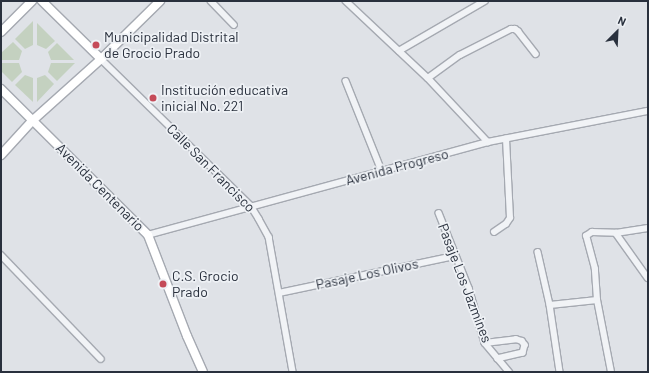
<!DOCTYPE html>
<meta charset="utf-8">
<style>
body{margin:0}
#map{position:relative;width:649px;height:373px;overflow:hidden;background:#dfe2e7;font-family:Barlow,sans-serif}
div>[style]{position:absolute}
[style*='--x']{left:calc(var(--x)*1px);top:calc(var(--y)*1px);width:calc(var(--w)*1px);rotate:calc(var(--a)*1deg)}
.green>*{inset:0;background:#c4d1c0}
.roads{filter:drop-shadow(1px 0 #a5a9b1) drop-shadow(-1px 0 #a5a9b1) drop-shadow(0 1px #a5a9b1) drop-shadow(0 -1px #a5a9b1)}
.street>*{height:5.5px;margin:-2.75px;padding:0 2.75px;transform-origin:2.75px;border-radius:2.75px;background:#f1f3f6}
.secondary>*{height:8px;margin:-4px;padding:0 4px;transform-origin:4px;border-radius:4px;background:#fff}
.dots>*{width:11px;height:11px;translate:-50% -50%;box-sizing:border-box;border:2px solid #eef1f5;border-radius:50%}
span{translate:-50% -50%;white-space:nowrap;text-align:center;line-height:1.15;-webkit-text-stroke:3.5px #eef1f5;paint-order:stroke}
.poi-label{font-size:14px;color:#29303d}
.left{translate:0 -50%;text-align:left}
.street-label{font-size:14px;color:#29303d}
.frame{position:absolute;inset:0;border:2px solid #29303d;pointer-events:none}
.north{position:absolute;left:597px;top:12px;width:40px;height:40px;-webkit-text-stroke:3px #eef1f5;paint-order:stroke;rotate:24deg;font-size:11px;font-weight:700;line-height:16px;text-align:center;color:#29303d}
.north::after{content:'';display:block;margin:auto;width:14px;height:18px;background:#29303d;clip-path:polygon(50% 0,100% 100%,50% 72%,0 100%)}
</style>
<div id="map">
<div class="green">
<i style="clip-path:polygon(33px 21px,33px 45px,25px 49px,15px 39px)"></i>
<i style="clip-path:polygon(37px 23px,55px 41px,46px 49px,37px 45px)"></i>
<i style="clip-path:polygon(13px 42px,22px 51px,19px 60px,1px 60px,1px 53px)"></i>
<i style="clip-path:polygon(57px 43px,74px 60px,51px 60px,48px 52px)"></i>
<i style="clip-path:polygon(1px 63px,19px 63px,22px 72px,12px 82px,1px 71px)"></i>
<i style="clip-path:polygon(51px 63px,75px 63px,57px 81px,48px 72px)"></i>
<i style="clip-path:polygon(25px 75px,33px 78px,33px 102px,15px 85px)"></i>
<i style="clip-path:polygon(45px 75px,54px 84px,37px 102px,37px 78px)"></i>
</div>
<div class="roads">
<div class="street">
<i style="--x:211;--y:1;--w:33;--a:46"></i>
<i style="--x:346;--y:1;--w:112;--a:43.2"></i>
<i style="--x:428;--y:78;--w:88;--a:46.8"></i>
<i style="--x:399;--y:51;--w:99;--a:-30.2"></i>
<i style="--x:101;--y:59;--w:210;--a:44.4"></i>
<i style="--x:251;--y:206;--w:15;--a:58"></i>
<i style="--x:259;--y:219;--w:21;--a:61"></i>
<i style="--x:269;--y:237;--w:137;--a:79.9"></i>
<i style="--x:428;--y:78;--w:39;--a:-36"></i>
<i style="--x:460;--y:55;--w:57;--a:-27"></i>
<i style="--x:511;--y:29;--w:4;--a:0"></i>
<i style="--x:515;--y:29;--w:4;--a:34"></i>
<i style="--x:518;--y:31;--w:29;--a:52"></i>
<i style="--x:346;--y:81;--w:97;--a:68.2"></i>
<i style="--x:439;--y:213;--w:81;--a:68.2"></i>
<i style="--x:469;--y:288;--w:57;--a:73.8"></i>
<i style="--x:485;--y:343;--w:38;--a:50"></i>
<i style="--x:494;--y:232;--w:14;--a:-34"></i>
<i style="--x:506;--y:224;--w:7;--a:-56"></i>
<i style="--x:510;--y:218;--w:79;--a:-92.9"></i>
<i style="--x:616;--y:233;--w:55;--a:54.6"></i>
<i style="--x:148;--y:235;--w:352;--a:-15.3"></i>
<i style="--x:488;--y:142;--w:163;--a:-11"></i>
<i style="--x:538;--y:252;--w:54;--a:77.2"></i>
<i style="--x:550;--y:305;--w:68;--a:81.5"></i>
<i style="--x:1;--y:255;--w:144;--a:46.1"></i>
<i style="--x:279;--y:293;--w:180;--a:-11.9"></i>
<i style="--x:550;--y:305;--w:47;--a:-6.1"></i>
<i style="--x:485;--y:343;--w:31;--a:-7"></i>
<i style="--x:516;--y:339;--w:6;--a:18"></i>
<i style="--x:522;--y:341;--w:5;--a:53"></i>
<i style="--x:525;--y:345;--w:8;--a:104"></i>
<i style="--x:523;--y:353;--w:26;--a:167"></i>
<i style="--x:611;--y:372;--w:73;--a:-101"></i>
<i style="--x:597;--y:300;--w:31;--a:-94"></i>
<i style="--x:595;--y:269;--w:34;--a:-105"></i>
<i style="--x:586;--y:236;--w:7;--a:-34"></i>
<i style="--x:592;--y:232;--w:24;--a:2"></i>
<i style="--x:616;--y:233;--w:32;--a:-9"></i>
</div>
<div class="secondary">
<i style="--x:42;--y:1;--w:83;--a:44.5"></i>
<i style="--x:1;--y:32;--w:44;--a:-45"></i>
<i style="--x:1;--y:89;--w:207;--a:44.8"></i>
<i style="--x:148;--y:235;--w:108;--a:68.9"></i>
<i style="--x:187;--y:336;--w:39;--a:66"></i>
<i style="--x:1;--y:155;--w:46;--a:-47.6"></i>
<i style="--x:32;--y:121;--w:93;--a:-41.9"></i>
<i style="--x:101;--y:59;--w:83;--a:-44.5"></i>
</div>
</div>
<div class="dots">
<i style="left:96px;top:45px;background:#c54b59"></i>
<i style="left:153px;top:98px;background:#c54b59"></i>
<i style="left:163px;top:284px;background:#c54b59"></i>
</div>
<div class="poi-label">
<span class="left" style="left:104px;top:45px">Municipalidad Distrital<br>de Grocio Prado</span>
<span class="left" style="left:161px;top:98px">Institución educativa<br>inicial No. 221</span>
<span class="left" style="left:172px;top:284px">C.S. Grocio<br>Prado</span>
</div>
<div class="street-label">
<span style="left:397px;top:167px;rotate:-15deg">Avenida Progreso</span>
<span style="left:211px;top:168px;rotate:45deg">Calle San Francisco</span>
<span style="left:100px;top:187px;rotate:45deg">Avenida Centenario</span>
<span style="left:367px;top:274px;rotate:-12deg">Pasaje Los Olivos</span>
<span style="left:465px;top:283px;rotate:69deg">Pasaje Los Jazmines</span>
</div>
<div class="frame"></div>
<div class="north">N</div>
</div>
